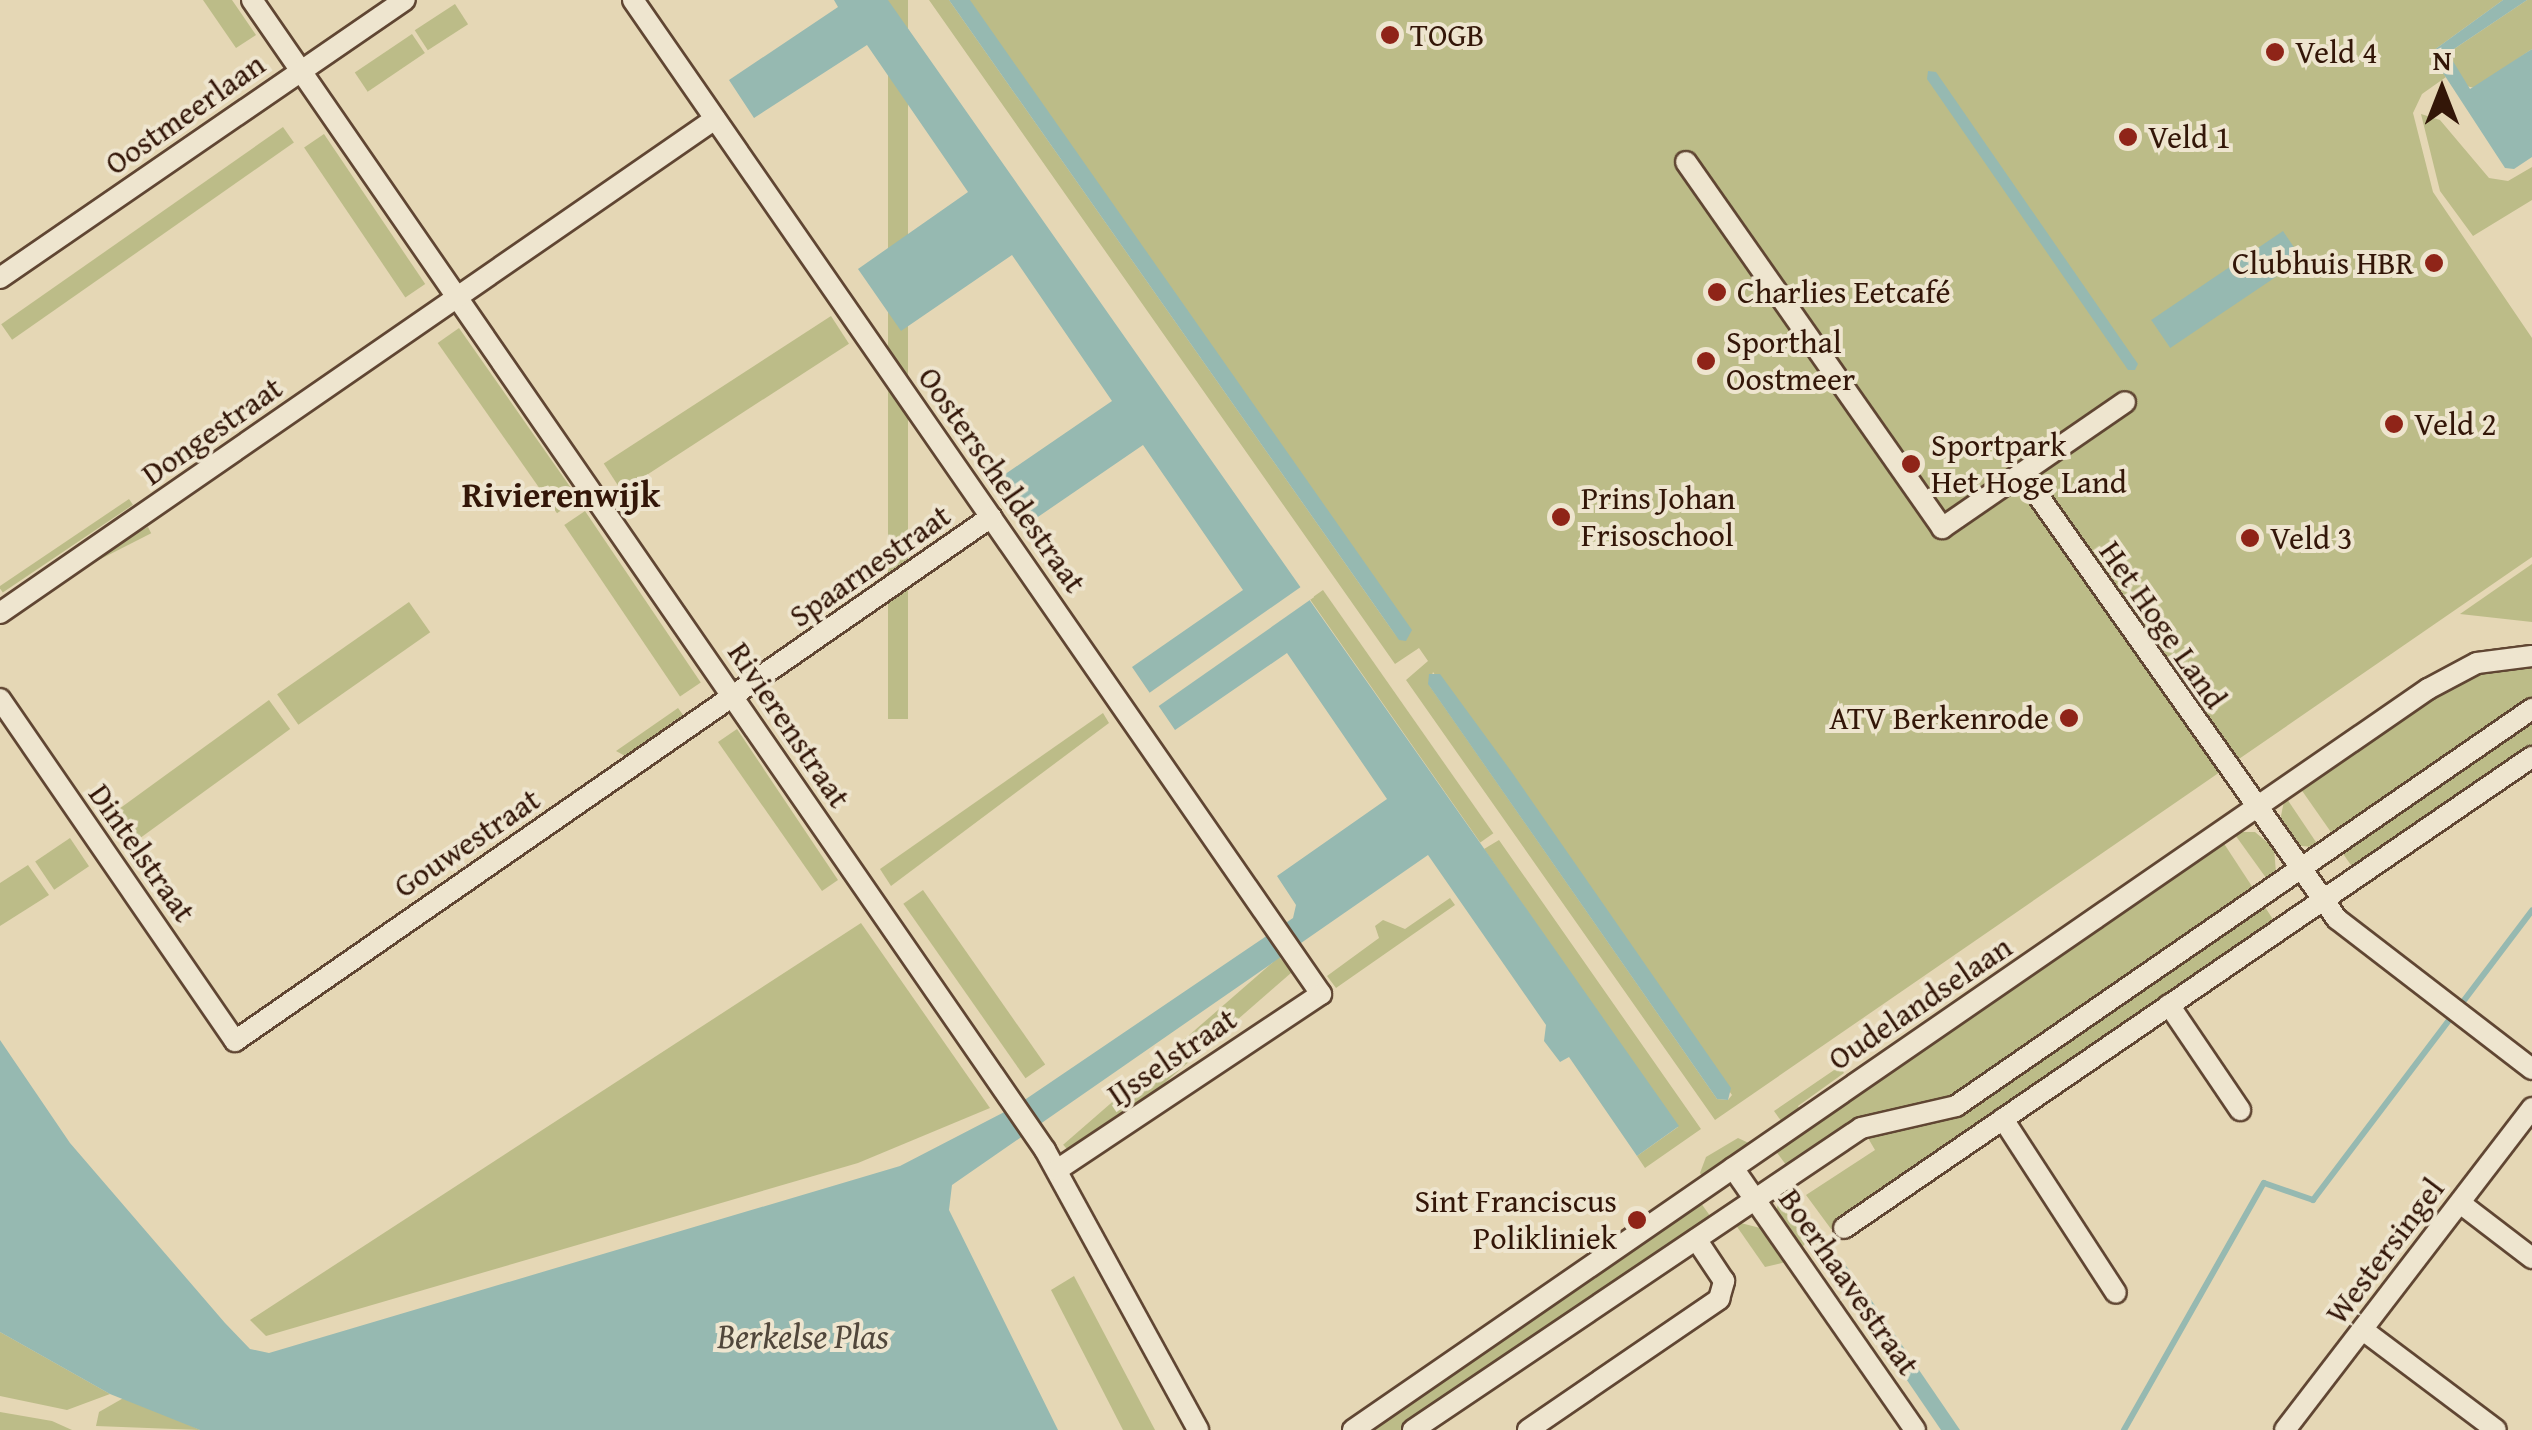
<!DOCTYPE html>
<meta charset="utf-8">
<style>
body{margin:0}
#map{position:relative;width:2532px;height:1430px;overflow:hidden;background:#e5d7b5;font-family:"Gentium Book Plus",serif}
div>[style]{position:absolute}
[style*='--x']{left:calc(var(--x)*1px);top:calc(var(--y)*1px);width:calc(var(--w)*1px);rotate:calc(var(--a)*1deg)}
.green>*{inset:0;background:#bcbc88;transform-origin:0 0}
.water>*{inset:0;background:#96b9b1;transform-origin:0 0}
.pier>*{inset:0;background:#e5d7b5;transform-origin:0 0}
.stream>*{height:6px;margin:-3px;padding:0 3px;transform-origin:3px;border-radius:3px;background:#96b9b1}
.roads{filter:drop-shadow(2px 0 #604633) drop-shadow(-2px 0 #604633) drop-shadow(0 2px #604633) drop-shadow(0 -2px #604633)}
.minor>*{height:20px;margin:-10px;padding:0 10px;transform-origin:10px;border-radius:10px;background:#eee5cf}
.dots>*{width:28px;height:28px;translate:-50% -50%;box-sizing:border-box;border:5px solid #eee5cf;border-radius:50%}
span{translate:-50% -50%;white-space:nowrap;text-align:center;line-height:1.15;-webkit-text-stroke:8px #eee5cf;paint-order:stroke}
.poi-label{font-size:32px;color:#331608}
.left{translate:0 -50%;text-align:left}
.right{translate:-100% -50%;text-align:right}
.street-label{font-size:32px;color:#331608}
.neighbourhood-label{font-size:35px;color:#331608;font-weight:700}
.water-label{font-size:35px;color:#51473b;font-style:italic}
.north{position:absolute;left:2392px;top:40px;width:100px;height:100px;-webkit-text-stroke:8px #eee5cf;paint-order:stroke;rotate:0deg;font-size:28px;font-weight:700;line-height:40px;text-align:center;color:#331608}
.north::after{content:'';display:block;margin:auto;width:35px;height:45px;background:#331608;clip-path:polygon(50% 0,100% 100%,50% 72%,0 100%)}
</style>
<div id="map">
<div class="green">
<i style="clip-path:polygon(203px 0,232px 0,256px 35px,236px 48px)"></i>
<i style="left:888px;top:0;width:20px;height:719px"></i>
<i style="clip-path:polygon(evenodd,929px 0,949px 0,1399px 640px,965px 0,2503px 0,2430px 53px,2446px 77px,2422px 94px,2413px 113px,2433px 192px,2532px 338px,2532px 557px,1715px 1120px,1406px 680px,1428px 661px,1419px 648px,1395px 664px,929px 0,1433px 672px,1732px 1095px,1728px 1100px,1717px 1099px,1429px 685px,1433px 672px)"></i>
<i style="clip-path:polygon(2527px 0,2532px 0,2532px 49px,2475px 88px,2466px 86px,2448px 53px)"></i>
<i style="left:455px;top:4px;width:24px;height:48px;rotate:57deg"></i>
<i style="left:412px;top:34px;width:23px;height:69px;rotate:56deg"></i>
<i style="clip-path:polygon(2421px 114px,2440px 120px,2489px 178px,2508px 181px,2532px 167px,2532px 200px,2473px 236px,2440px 191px)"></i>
<i style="left:283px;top:127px;width:19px;height:344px;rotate:55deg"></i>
<i style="left:324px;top:134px;width:181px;height:24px;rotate:56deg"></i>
<i style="left:831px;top:316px;width:33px;height:271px;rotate:57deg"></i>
<i style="left:459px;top:328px;width:208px;height:26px;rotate:55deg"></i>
<i style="left:129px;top:499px;width:7px;height:157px;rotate:56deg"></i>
<i style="left:585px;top:511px;width:207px;height:25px;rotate:56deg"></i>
<i style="left:148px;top:527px;width:7px;height:180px;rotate:63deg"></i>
<i style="clip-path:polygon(2532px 564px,2532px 622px,2460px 614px)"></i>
<i style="left:1323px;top:590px;width:297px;height:16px;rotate:55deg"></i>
<i style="left:409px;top:602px;width:37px;height:161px;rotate:55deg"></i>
<i style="clip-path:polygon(2532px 660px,2532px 703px,2333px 835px,2298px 785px,2464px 674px)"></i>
<i style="left:269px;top:700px;width:36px;height:202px;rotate:54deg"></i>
<i style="clip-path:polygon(678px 708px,686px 719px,679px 724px,675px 720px,627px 757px,616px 751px)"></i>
<i style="clip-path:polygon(1103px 713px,1109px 723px,891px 886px,880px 869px)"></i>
<i style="clip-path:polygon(2532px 718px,2532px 745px,2353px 868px,2339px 848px)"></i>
<i style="clip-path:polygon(737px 729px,838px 880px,822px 891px,718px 742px)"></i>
<i style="clip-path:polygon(2285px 796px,2320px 848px,2294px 845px,2279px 826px)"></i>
<i style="clip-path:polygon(2233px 832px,2255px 832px,2274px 848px,2276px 873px,2269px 882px)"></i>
<i style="left:70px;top:838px;width:34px;height:42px;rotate:56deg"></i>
<i style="clip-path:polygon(2221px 839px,2255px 891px,1956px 1098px,1789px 1169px,1772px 1146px)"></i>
<i style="clip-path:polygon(1499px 840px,1701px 1129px,1645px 1168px,1637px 1156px,1678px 1127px,1484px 849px)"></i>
<i style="clip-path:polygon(28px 865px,49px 895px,0 926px,0 883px)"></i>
<i style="left:923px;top:890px;width:213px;height:24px;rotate:55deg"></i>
<i style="clip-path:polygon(1450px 898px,1455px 905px,1336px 988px,1327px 976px,1379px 938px,1375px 926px,1383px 920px,1405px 929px)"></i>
<i style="clip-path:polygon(2263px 904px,2276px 924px,1831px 1229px,1806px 1195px,1875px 1150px,1868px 1138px,1950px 1117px)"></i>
<i style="clip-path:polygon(861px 923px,990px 1108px,858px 1163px,266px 1336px,250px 1320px)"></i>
<i style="left:1279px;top:957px;width:20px;height:286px;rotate:49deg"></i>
<i style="clip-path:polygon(1840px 1066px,1844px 1073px,1798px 1106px,1802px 1114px,1784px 1125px,1774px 1111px)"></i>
<i style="clip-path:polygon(1738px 1138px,1755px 1146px,1705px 1181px,1700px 1173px,1706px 1157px)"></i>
<i style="clip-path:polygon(1784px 1188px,1815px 1231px,1800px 1250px,1775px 1213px)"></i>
<i style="clip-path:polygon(1698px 1199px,1713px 1220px,1403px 1430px,1364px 1430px)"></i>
<i style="clip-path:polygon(1733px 1221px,1764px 1229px,1786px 1262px,1765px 1267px)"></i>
<i style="clip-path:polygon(1074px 1276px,1155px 1430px,1123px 1430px,1051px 1290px)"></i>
<i style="clip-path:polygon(0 1332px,110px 1394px,67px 1410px,0 1396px)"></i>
<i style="clip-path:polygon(127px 1396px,200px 1430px,96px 1426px,99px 1412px)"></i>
<i style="clip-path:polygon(0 1412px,52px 1421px,72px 1430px,0 1430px)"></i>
</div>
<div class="water">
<i style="clip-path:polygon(834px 0,888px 0,1679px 1126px,1637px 1156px,1569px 1057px,1560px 1062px,1544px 1041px,1546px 1025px,1428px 855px,952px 1185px,949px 1210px,1058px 1430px,200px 1430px,110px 1394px,0 1332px,0 1040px,70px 1143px,225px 1323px,250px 1349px,269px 1353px,900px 1166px,1014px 1107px,1293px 918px,1296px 905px,1277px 876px,1387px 799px,1287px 653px,1175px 730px,1132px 667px,1243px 590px,1143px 445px,1032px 521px,1001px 477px,1112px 401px,1012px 255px,901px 331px,858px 269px,968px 192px,867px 45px,754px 118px,729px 80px,838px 7px)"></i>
<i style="clip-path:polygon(949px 0,970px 0,1412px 630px,1406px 641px,1399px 640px)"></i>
<i style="clip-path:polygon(2503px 0,2527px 0,2448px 53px,2470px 89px,2532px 49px,2532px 157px,2514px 169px,2505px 168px,2430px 53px)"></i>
<i style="clip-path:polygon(1928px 71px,1936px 72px,2138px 364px,2135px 370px,2128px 370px,1927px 79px)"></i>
<i style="left:2283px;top:231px;width:34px;height:159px;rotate:56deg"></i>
<i style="clip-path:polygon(1429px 674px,1440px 674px,1511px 771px,1731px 1088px,1728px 1100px,1717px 1099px,1428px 684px)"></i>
<i style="clip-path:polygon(1840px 1258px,1863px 1288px,1960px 1430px,1941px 1430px,1842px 1285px)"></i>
</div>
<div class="pier">
<i style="left:1305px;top:584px;width:16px;height:195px;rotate:55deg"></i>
</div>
<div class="stream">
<i style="--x:2124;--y:1430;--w:284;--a:-60.5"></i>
<i style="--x:2264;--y:1183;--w:52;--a:19.1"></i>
<i style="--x:2313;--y:1200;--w:363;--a:-52.9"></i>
</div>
<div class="roads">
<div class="minor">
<i style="--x:252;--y:0;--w:1397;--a:55.41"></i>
<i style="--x:1045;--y:1150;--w:319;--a:61.3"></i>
<i style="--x:633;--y:0;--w:1209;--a:55.31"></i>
<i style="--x:1321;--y:994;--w:317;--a:146.3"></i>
<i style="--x:1686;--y:162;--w:447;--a:55"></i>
<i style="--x:1942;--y:528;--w:222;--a:-34.5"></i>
<i style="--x:0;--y:278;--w:491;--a:-34.5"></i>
<i style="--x:2022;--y:473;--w:546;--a:54.77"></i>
<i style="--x:2337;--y:919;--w:246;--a:37.6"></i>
<i style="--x:0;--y:613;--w:869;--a:-34.64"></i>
<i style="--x:0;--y:699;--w:415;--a:55.5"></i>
<i style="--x:235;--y:1041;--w:920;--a:-34.73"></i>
<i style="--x:2169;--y:1005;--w:127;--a:55.9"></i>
<i style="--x:2003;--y:1119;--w:207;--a:57"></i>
<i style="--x:1733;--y:1168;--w:319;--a:55.2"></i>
<i style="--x:2460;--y:1203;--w:91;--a:37.4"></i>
<i style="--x:1844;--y:1228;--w:834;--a:-34.4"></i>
<i style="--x:2363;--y:1330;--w:166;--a:36.9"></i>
<i style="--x:1353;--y:1430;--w:1306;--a:-34.58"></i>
<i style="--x:2428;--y:689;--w:55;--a:-28"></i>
<i style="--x:2477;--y:663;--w:55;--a:-7.3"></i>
<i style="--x:1413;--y:1430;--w:540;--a:-33.98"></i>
<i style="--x:1861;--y:1128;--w:98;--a:-13"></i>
<i style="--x:1956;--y:1106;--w:700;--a:-34.58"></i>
<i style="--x:1528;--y:1430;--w:232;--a:-34.4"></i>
<i style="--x:1719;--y:1299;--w:19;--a:-74"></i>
<i style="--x:1724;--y:1281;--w:50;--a:-123.7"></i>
<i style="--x:2285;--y:1430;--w:406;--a:-52.5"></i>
</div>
</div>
<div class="dots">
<i style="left:1390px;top:35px;background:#8f2418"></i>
<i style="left:2275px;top:52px;background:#8f2418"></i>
<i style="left:2128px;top:137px;background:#8f2418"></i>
<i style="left:2434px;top:263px;background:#8f2418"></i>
<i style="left:1717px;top:292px;background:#8f2418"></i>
<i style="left:1706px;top:361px;background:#8f2418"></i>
<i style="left:2394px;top:424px;background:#8f2418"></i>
<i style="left:1911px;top:464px;background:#8f2418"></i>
<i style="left:1561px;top:517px;background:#8f2418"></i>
<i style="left:2250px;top:538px;background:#8f2418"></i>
<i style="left:2069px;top:718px;background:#8f2418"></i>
<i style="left:1637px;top:1220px;background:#8f2418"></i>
</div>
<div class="poi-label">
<span class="left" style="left:1410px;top:35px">TOGB</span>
<span class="left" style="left:2295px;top:52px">Veld 4</span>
<span class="left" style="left:2148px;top:137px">Veld 1</span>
<span class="right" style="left:2414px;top:263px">Clubhuis HBR</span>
<span class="left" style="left:1737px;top:292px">Charlies Eetcafé</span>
<span class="left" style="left:1726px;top:361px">Sporthal<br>Oostmeer</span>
<span class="left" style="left:2414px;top:424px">Veld 2</span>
<span class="left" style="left:1931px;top:464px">Sportpark<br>Het Hoge Land</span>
<span class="left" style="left:1581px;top:517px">Prins Johan<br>Frisoschool</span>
<span class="left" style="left:2270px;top:538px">Veld 3</span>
<span class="right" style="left:2049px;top:718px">ATV Berkenrode</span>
<span class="right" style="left:1617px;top:1220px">Sint Franciscus<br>Polikliniek</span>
</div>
<div class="street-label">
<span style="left:185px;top:114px;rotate:-35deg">Oostmeerlaan</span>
<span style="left:212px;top:431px;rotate:-35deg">Dongestraat</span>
<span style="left:1002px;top:480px;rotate:55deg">Oosterscheldestraat</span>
<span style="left:870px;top:566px;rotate:-35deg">Spaarnestraat</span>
<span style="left:2163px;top:625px;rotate:55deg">Het Hoge Land</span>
<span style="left:789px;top:725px;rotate:56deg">Rivierenstraat</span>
<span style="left:467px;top:843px;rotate:-34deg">Gouwestraat</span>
<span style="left:142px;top:853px;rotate:55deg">Dintelstraat</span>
<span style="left:1920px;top:1003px;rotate:-34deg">Oudelandselaan</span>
<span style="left:1172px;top:1057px;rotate:-34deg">IJsselstraat</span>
<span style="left:2385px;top:1251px;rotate:-53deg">Westersingel</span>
<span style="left:1849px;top:1282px;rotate:55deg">Boerhaavestraat</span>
</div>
<div class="neighbourhood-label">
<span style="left:561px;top:495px">Rivierenwijk</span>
</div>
<div class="water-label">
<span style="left:803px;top:1336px">Berkelse Plas</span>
</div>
<div class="north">N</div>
</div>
